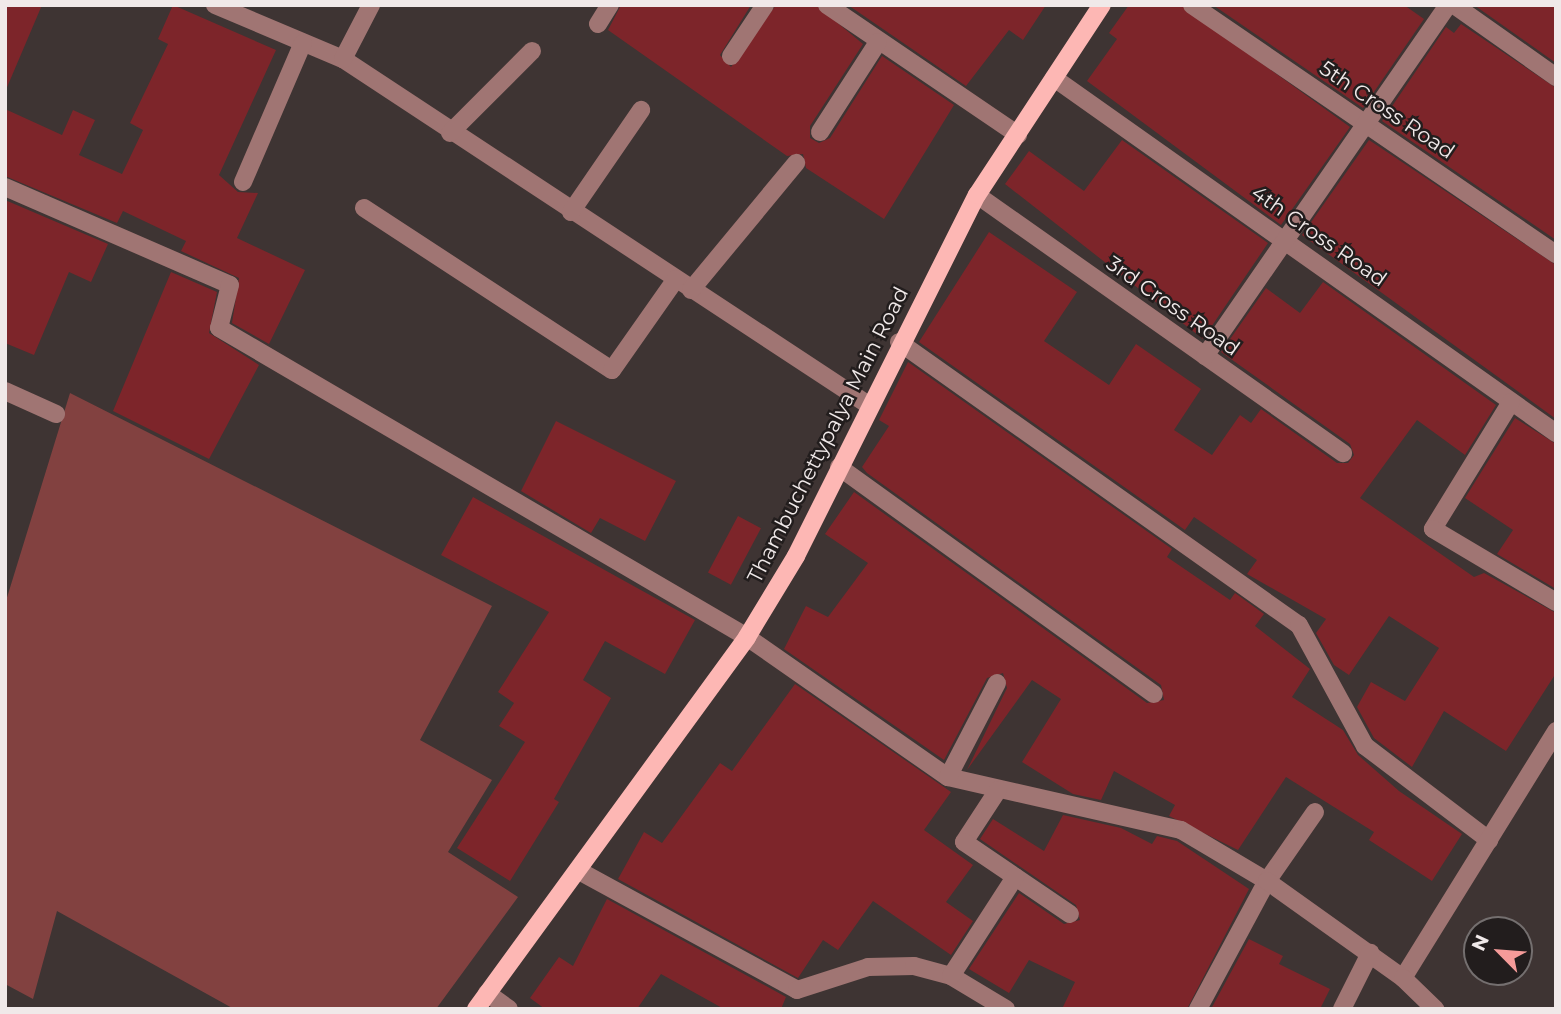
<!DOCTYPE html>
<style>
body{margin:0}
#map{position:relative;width:1561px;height:1014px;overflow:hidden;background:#3e3433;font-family:Montserrat,sans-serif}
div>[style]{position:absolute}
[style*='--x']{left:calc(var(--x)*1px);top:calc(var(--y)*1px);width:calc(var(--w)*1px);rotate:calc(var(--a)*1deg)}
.green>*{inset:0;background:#824140}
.building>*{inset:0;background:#7d252a;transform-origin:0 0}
.minor>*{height:18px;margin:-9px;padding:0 9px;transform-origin:9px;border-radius:9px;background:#a07573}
.major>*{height:18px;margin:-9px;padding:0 9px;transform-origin:9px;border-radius:9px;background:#fdb7b4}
span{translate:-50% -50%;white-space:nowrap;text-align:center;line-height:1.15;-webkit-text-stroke:5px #221d1d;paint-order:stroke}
.street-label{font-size:21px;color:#f0e9e9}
.frame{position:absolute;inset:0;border:7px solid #f0e9e9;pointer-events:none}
.north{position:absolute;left:1463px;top:916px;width:70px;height:70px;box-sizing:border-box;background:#221d1d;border:2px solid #746f6f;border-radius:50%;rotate:295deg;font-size:19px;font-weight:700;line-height:28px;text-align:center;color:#f0e9e9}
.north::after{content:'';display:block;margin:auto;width:24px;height:32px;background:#f59b99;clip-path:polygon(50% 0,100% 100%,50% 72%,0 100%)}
</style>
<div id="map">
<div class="green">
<i style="clip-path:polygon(70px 393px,492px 606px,420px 740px,492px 780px,448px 852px,518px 897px,436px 1009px,234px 1009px,57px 911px,33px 999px,5px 984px,5px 604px)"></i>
</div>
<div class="building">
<i style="clip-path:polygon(5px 5px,42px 5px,5px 92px)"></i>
<i style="clip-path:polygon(173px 5px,276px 50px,219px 175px,238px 192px,258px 193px,237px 238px,305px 270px,269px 344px,232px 323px,239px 278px,181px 251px,186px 241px,123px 211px,117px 223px,5px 176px,5px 109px,62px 135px,73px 110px,95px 120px,79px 155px,122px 174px,143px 130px,130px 123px,168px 44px,158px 39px)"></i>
<i style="clip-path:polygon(621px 5px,751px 5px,720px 55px,731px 67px,776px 5px,816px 5px,863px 44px,810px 126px,810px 138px,819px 143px,830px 138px,882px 56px,954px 105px,884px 219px,806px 168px,803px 154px,787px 156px,608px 30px)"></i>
<i style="clip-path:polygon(848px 5px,1046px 5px,1023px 40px,1009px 30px,966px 86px)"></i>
<i style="clip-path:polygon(1129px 5px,1181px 5px,1350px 127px,1281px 225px,1087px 81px,1117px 39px,1109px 33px)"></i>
<i style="clip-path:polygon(1213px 5px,1404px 5px,1424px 19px,1363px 108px)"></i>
<i style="clip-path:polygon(1474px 5px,1556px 5px,1556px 63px)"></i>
<i style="clip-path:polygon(1461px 24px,1556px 88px,1556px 240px,1382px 121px,1446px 27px,1454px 33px)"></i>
<i style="clip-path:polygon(1122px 140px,1268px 243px,1203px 339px,1005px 184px,1029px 151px,1084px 191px)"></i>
<i style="clip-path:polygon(1369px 140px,1556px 265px,1556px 419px,1302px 235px)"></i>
<i style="clip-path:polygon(5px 200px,108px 244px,91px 282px,69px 272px,34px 355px,5px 343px)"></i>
<i style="clip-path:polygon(989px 232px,1077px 292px,1044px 341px,1109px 385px,1136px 344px,1201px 389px,1174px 430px,1212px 455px,1240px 415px,1251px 423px,1261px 409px,1337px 463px,1348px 463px,1354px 455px,1350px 444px,1221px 352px,1266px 288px,1300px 313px,1323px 282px,1496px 405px,1465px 455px,1417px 420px,1360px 498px,1474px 577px,1484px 573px,1556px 613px,1556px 673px,1506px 751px,1444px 711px,1412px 767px,1374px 738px,1357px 707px,1371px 682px,1405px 701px,1439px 648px,1389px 616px,1349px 675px,1334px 665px,1316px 633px,1326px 619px,1247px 574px,1257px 560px,1194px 517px,1185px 530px,919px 342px)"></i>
<i style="clip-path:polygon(171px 272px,217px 292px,209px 333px,259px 365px,209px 459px,113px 411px)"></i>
<i style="clip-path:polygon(908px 362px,1172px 549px,1167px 557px,1230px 600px,1235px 593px,1264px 614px,1255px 626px,1310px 669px,1292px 697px,1343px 730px,1358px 755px,1399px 791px,1462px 834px,1432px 881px,1369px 840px,1374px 832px,1286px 777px,1238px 850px,1169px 816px,1175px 805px,1114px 771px,1101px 800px,1073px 794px,1022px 762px,1061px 699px,1032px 680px,967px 770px,1007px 688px,1003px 673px,987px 678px,944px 760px,784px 649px,806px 606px,828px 617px,868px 563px,825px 534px,854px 492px,1147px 703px,1164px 700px,1161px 685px,867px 473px,862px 467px,889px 426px,879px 420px)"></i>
<i style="clip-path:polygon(1515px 418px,1556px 444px,1556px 589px,1497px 554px,1513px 530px,1465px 498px)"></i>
<i style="clip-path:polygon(556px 421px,676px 481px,645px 541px,600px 518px,591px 533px,521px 491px)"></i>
<i style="clip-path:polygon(473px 497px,695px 620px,665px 674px,605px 641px,583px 680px,611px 698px,554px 799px,559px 802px,510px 881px,457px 848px,525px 742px,499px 726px,514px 703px,498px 692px,549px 612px,441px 555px)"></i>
<i style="left:738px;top:516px;width:26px;height:64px;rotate:28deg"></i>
<i style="clip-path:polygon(795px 684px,951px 792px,924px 830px,973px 865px,946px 902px,973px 921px,951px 955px,873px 901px,838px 950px,823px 940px,798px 978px,618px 879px,644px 832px,662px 843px,720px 763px,732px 771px)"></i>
<i style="clip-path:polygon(1063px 815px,1121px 828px,1152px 844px,1157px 836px,1177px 841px,1249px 889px,1187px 1009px,1062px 1009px,1075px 982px,1029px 960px,1009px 993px,969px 969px,1019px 893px,1064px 924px,1080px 920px,1076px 905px,980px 839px,993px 819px,1044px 851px)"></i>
<i style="clip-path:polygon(607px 899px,786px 997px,781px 1009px,724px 1009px,661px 974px,637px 1009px,545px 1009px,530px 998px,559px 957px,573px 966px)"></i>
<i style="clip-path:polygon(1249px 939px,1283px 956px,1279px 964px,1330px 989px,1320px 1009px,1211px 1009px)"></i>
</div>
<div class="minor">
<i style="--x:215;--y:5;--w:139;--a:22.9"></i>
<i style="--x:343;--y:59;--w:627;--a:33.36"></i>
<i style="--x:827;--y:5;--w:231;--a:34.2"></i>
<i style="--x:1192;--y:5;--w:441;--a:34.4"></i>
<i style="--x:1454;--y:5;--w:125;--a:35.2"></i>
<i style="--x:598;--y:24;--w:22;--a:-58"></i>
<i style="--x:731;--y:56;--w:61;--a:-56.3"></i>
<i style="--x:343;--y:59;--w:61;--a:-62.6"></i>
<i style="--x:1054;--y:78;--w:615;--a:35.27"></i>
<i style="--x:820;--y:132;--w:107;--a:-57.2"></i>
<i style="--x:450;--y:133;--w:116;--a:-45"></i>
<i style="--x:243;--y:182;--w:151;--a:-66.7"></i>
<i style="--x:5;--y:187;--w:245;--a:23.5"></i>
<i style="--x:230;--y:285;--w:44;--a:104.3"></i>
<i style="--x:219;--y:328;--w:612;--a:30.34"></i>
<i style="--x:747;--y:637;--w:245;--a:34.9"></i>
<i style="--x:948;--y:777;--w:239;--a:12.8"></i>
<i style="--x:1181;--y:830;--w:100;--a:30.7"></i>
<i style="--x:1267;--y:881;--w:84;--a:-55.2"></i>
<i style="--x:977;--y:195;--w:448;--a:35.2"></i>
<i style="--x:364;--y:208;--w:296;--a:33.2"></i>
<i style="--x:612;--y:370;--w:111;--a:-54.9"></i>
<i style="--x:571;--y:212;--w:124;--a:-55.5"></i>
<i style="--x:691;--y:290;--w:165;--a:-50.4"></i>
<i style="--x:899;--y:342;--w:490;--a:35.3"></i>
<i style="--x:1299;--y:625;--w:138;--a:61.4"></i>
<i style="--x:1365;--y:746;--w:156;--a:37.2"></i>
<i style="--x:1205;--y:356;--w:427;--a:-55.3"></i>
<i style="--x:5;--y:391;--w:56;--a:24.3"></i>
<i style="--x:1511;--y:402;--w:149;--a:121.6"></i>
<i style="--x:1433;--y:529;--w:143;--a:30.7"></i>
<i style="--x:839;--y:467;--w:388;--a:35.8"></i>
<i style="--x:948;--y:777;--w:106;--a:-62.5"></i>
<i style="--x:998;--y:790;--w:62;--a:123.2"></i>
<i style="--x:964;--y:842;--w:128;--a:34.2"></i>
<i style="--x:581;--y:872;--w:246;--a:28.6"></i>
<i style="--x:797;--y:990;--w:75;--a:-17.9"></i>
<i style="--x:868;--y:967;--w:46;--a:-1.2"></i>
<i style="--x:914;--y:966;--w:38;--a:15"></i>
<i style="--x:951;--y:976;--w:64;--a:31"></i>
<i style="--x:951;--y:976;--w:118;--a:-57.1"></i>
<i style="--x:1403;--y:978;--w:291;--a:-58.2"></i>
<i style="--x:487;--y:993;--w:27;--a:36"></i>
<i style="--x:1198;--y:1009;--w:145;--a:-61.7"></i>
<i style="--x:1267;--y:881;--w:167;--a:35.5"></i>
<i style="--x:1403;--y:978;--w:45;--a:44.1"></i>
<i style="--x:1342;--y:1009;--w:63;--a:-63.4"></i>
</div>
<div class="major">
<i style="--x:476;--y:1009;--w:460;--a:-53.9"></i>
<i style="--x:747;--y:637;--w:95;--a:-58.8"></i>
<i style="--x:796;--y:556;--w:404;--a:-63.4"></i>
<i style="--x:977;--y:195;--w:227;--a:-56.7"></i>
</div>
<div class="street-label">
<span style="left:1387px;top:110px;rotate:34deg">5th Cross Road</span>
<span style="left:1319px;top:236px;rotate:35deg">4th Cross Road</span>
<span style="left:1173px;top:306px;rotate:35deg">3rd Cross Road</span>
<span style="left:828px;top:435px;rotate:-63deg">Thambuchettypalya Main Road</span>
</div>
<div class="frame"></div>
<div class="north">N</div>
</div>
